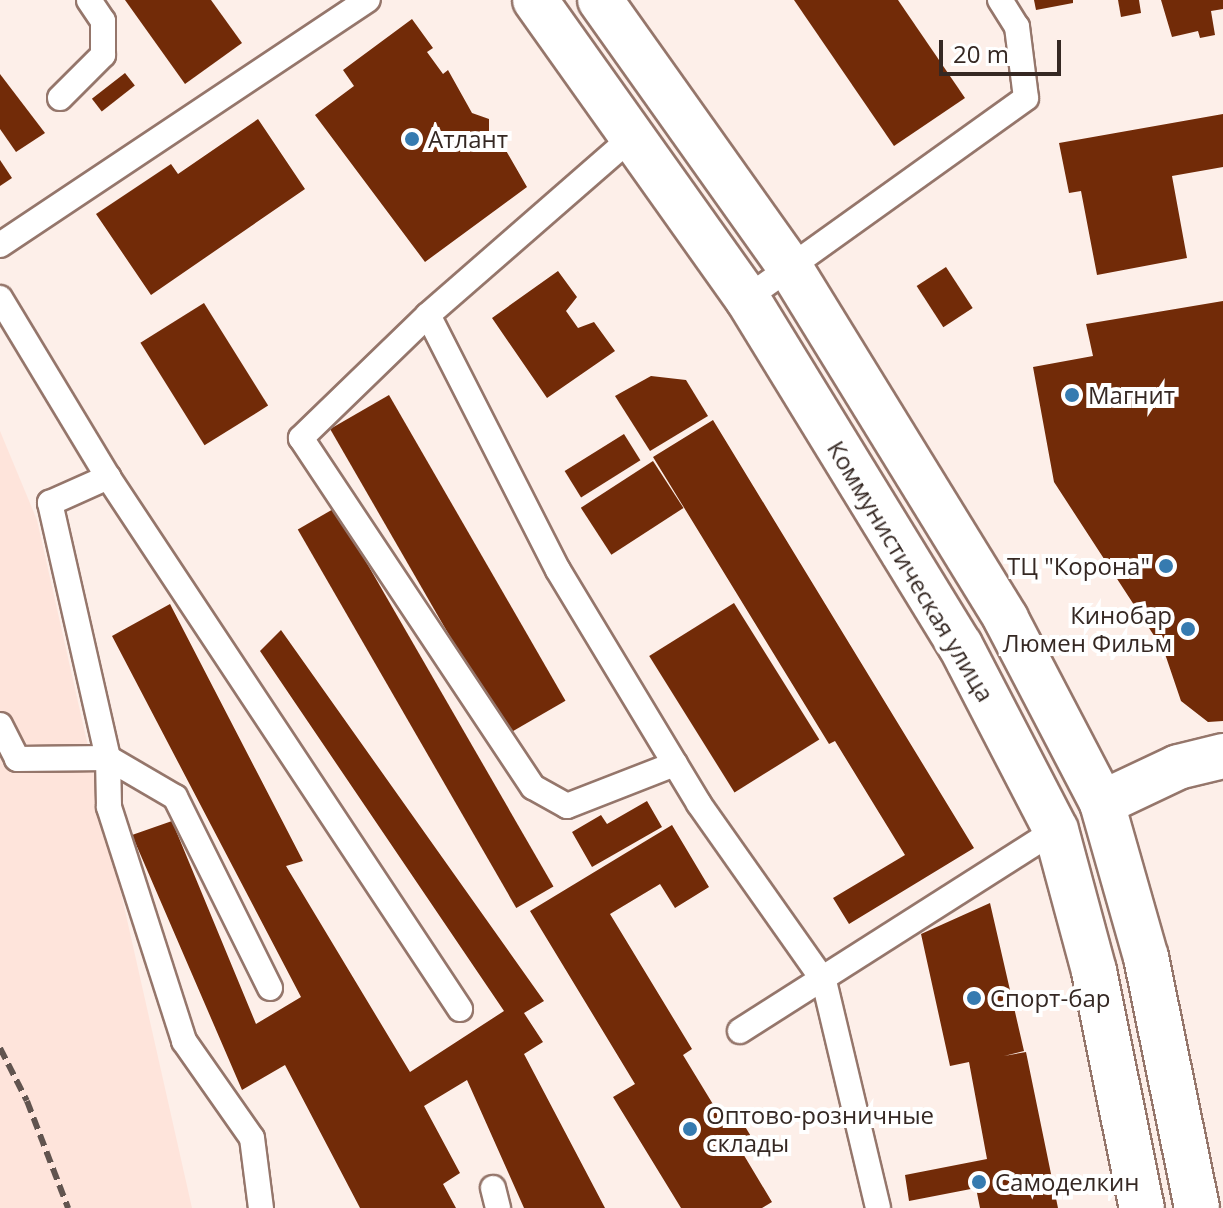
<!DOCTYPE html>
<meta charset="utf-8">
<style>
body{margin:0}
#map{position:relative;width:1223px;height:1208px;overflow:hidden;background:#fdefe9;font-family:"Open Sans",sans-serif}
div>[style]{position:absolute}
[style*='--x']{left:calc(var(--x)*1px);top:calc(var(--y)*1px);width:calc(var(--w)*1px);rotate:calc(var(--a)*1deg)}
.built>*{inset:0;background:#fee4db}
.building>*{inset:0;background:#722b08;transform-origin:0 0}
.roads{filter:drop-shadow(2px 0 #95766b) drop-shadow(-2px 0 #95766b) drop-shadow(0 2px #95766b) drop-shadow(0 -2px #95766b)}
.lane>*{height:24px;margin:-12px;padding:0 12px;transform-origin:12px;border-radius:12px;background:#fff}
.street>*{height:44px;margin:-22px;padding:0 22px;transform-origin:22px;border-radius:22px;background:#fff}
.secondary>*{height:44px;margin:-22px;padding:0 22px;transform-origin:22px;border-radius:22px;background:#fff}
.rail>*{height:6px;margin-top:-3px;transform-origin:0;background:repeating-linear-gradient(90deg,#61544f 0 12px,transparent 0 18px)}
.dots>*{width:22px;height:22px;translate:-50% -50%;box-sizing:border-box;border:4px solid #fff;border-radius:50%}
span{translate:-50% -50%;white-space:nowrap;text-align:center;line-height:1.15;-webkit-text-stroke:8px #fff;paint-order:stroke}
.poi-label{font-size:24px;color:#352823}
.left{translate:0 -50%;text-align:left}
.right{translate:-100% -50%;text-align:right}
.street-label{font-size:24px;color:#352823}
.scale{position:absolute;left:939px;top:40px;width:122px;height:36px;box-sizing:border-box;border:4px solid #352823;border-top:0;padding-left:10px;font-size:24px;line-height:28px;white-space:nowrap;color:#352823;-webkit-text-stroke:6px #fff;paint-order:stroke}
</style>
<div id="map">
<div class="built">
<i style="clip-path:polygon(0 431px,37px 520px,192px 1208px,0 1208px)"></i>
</div>
<div class="building">
<i style="clip-path:polygon(125px 0,211px 0,242px 43px,185px 84px)"></i>
<i style="clip-path:polygon(794px 0,898px 0,965px 98px,894px 146px)"></i>
<i style="clip-path:polygon(1034px 0,1073px 0,1073px 3px,1036px 10px)"></i>
<i style="clip-path:polygon(1118px 0,1139px 0,1141px 13px,1121px 17px)"></i>
<i style="clip-path:polygon(1161px 0,1223px 0,1223px 9px,1211px 11px,1215px 35px,1200px 38px,1198px 31px,1172px 37px)"></i>
<i style="clip-path:polygon(412px 19px,433px 48px,427px 52px,443px 74px,448px 70px,472px 113px,489px 119px,489px 135px,496px 145px,501px 142px,527px 187px,425px 262px,315px 115px,354px 86px,343px 70px)"></i>
<i style="left:125px;top:73px;width:16px;height:42px;rotate:52deg"></i>
<i style="clip-path:polygon(0 74px,45px 133px,16px 152px,0 129px)"></i>
<i style="clip-path:polygon(1223px 114px,1223px 167px,1172px 176px,1187px 258px,1097px 275px,1081px 191px,1069px 193px,1059px 143px)"></i>
<i style="clip-path:polygon(258px 119px,305px 189px,151px 295px,96px 214px,171px 164px,178px 174px)"></i>
<i style="clip-path:polygon(0 160px,12px 178px,0 186px)"></i>
<i style="left:946px;top:267px;width:49px;height:35px;rotate:57deg"></i>
<i style="clip-path:polygon(558px 271px,577px 297px,566px 311px,578px 328px,594px 322px,615px 351px,547px 398px,492px 318px)"></i>
<i style="clip-path:polygon(1223px 301px,1223px 721px,1208px 722px,1181px 701px,1164px 651px,1054px 482px,1033px 367px,1093px 356px,1086px 324px)"></i>
<i style="left:204px;top:303px;width:121px;height:75px;rotate:58deg"></i>
<i style="clip-path:polygon(651px 376px,686px 380px,708px 416px,650px 451px,615px 396px)"></i>
<i style="left:389px;top:395px;width:353px;height:68px;rotate:60deg"></i>
<i style="clip-path:polygon(713px 420px,974px 848px,849px 924px,833px 898px,905px 855px,835px 741px,829px 744px,653px 457px)"></i>
<i style="left:624px;top:434px;width:31px;height:70px;rotate:58deg"></i>
<i style="left:653px;top:461px;width:56px;height:86px;rotate:57deg"></i>
<i style="left:335px;top:508px;width:437px;height:43px;rotate:60deg"></i>
<i style="left:734px;top:603px;width:161px;height:100px;rotate:58deg"></i>
<i style="clip-path:polygon(170px 604px,303px 861px,286px 866px,410px 1072px,504px 1011px,260px 651px,281px 630px,544px 1001px,524px 1013px,543px 1042px,524px 1054px,605px 1208px,524px 1208px,467px 1080px,424px 1106px,460px 1173px,443px 1184px,456px 1208px,360px 1208px,285px 1065px,242px 1090px,132px 835px,172px 821px,256px 1024px,301px 997px,112px 636px)"></i>
<i style="clip-path:polygon(647px 801px,662px 827px,592px 867px,572px 832px,601px 815px,607px 824px)"></i>
<i style="clip-path:polygon(672px 825px,709px 887px,675px 908px,660px 884px,610px 914px,692px 1049px,683px 1055px,722px 1119px,735px 1110px,752px 1138px,739px 1147px,772px 1202px,762px 1208px,681px 1208px,613px 1097px,635px 1084px,530px 911px)"></i>
<i style="clip-path:polygon(990px 903px,1024px 1051px,1004px 1056px,1026px 1052px,1058px 1208px,980px 1208px,976px 1188px,909px 1201px,905px 1175px,987px 1159px,969px 1062px,950px 1066px,921px 934px)"></i>
</div>
<div class="roads">
<div class="lane">
<i style="--x:60;--y:98;--w:61;--a:-45"></i>
<i style="--x:103;--y:55;--w:34;--a:-90"></i>
<i style="--x:103;--y:21;--w:25;--a:-124"></i>
<i style="--x:632;--y:137;--w:271;--a:138.9"></i>
<i style="--x:428;--y:315;--w:177;--a:135.9"></i>
<i style="--x:301;--y:438;--w:419;--a:56.4"></i>
<i style="--x:533;--y:787;--w:39;--a:29"></i>
<i style="--x:567;--y:806;--w:116;--a:-21.3"></i>
<i style="--x:0;--y:245;--w:442;--a:-33.7"></i>
<i style="--x:0;--y:298;--w:209;--a:58.9"></i>
<i style="--x:747;--y:298;--w:343;--a:-35.6"></i>
<i style="--x:1026;--y:98;--w:72;--a:-97.2"></i>
<i style="--x:1017;--y:27;--w:32;--a:-122"></i>
<i style="--x:428;--y:315;--w:286;--a:63"></i>
<i style="--x:558;--y:570;--w:273;--a:58.9"></i>
<i style="--x:699;--y:804;--w:217;--a:54.8"></i>
<i style="--x:824;--y:981;--w:233;--a:76.6"></i>
<i style="--x:0;--y:725;--w:38;--a:63"></i>
<i style="--x:17;--y:759;--w:91;--a:-0.6"></i>
<i style="--x:108;--y:758;--w:49;--a:88.8"></i>
<i style="--x:109;--y:807;--w:246;--a:72.2"></i>
<i style="--x:184;--y:1041;--w:118;--a:55"></i>
<i style="--x:252;--y:1138;--w:71;--a:82.7"></i>
<i style="--x:270;--y:988;--w:213;--a:-116.4"></i>
<i style="--x:175;--y:797;--w:78;--a:-149.8"></i>
<i style="--x:108;--y:758;--w:262;--a:-102.8"></i>
<i style="--x:50;--y:503;--w:64;--a:-24.1"></i>
<i style="--x:108;--y:477;--w:638;--a:56.51"></i>
<i style="--x:740;--y:1031;--w:375;--a:-32.5"></i>
<i style="--x:493;--y:1188;--w:21;--a:76"></i>
</div>
<div class="street">
<i style="--x:1102;--y:803;--w:84;--a:-25.3"></i>
<i style="--x:1178;--y:767;--w:46;--a:-13.7"></i>
</div>
<div class="secondary">
<i style="--x:535;--y:0;--w:366;--a:54.6"></i>
<i style="--x:747;--y:298;--w:407;--a:58.5"></i>
<i style="--x:960;--y:645;--w:208;--a:62.6"></i>
<i style="--x:1056;--y:830;--w:146;--a:74.9"></i>
<i style="--x:1094;--y:971;--w:242;--a:78.6"></i>
<i style="--x:600;--y:0;--w:330;--a:54.6"></i>
<i style="--x:791;--y:269;--w:411;--a:58.4"></i>
<i style="--x:1006;--y:619;--w:208;--a:62.4"></i>
<i style="--x:1102;--y:803;--w:160;--a:74.1"></i>
<i style="--x:1146;--y:957;--w:256;--a:78.5"></i>
</div>
</div>
<div class="rail">
<i style="--x:0;--y:1048;--w:59;--a:63"></i>
<i style="--x:27;--y:1101;--w:115;--a:69"></i>
</div>
<div class="dots">
<i style="left:412px;top:139px;background:#367bb0"></i>
<i style="left:1072px;top:395px;background:#367bb0"></i>
<i style="left:1166px;top:566px;background:#367bb0"></i>
<i style="left:1188px;top:629px;background:#367bb0"></i>
<i style="left:974px;top:998px;background:#367bb0"></i>
<i style="left:690px;top:1129px;background:#367bb0"></i>
<i style="left:979px;top:1182px;background:#367bb0"></i>
</div>
<div class="poi-label">
<span class="left" style="left:428px;top:139px">Атлант</span>
<span class="left" style="left:1088px;top:395px">Магнит</span>
<span class="right" style="left:1150px;top:566px">ТЦ "Корона"</span>
<span class="right" style="left:1172px;top:629px">Кинобар<br>Люмен Фильм</span>
<span class="left" style="left:990px;top:998px">Спорт-бар</span>
<span class="left" style="left:706px;top:1129px">Оптово-розничные<br>склады</span>
<span class="left" style="left:995px;top:1182px">Самоделкин</span>
</div>
<div class="street-label">
<span style="left:911px;top:571px;rotate:59deg">Коммунистическая улица</span>
</div>
<div class="scale">20 m</div>
</div>
